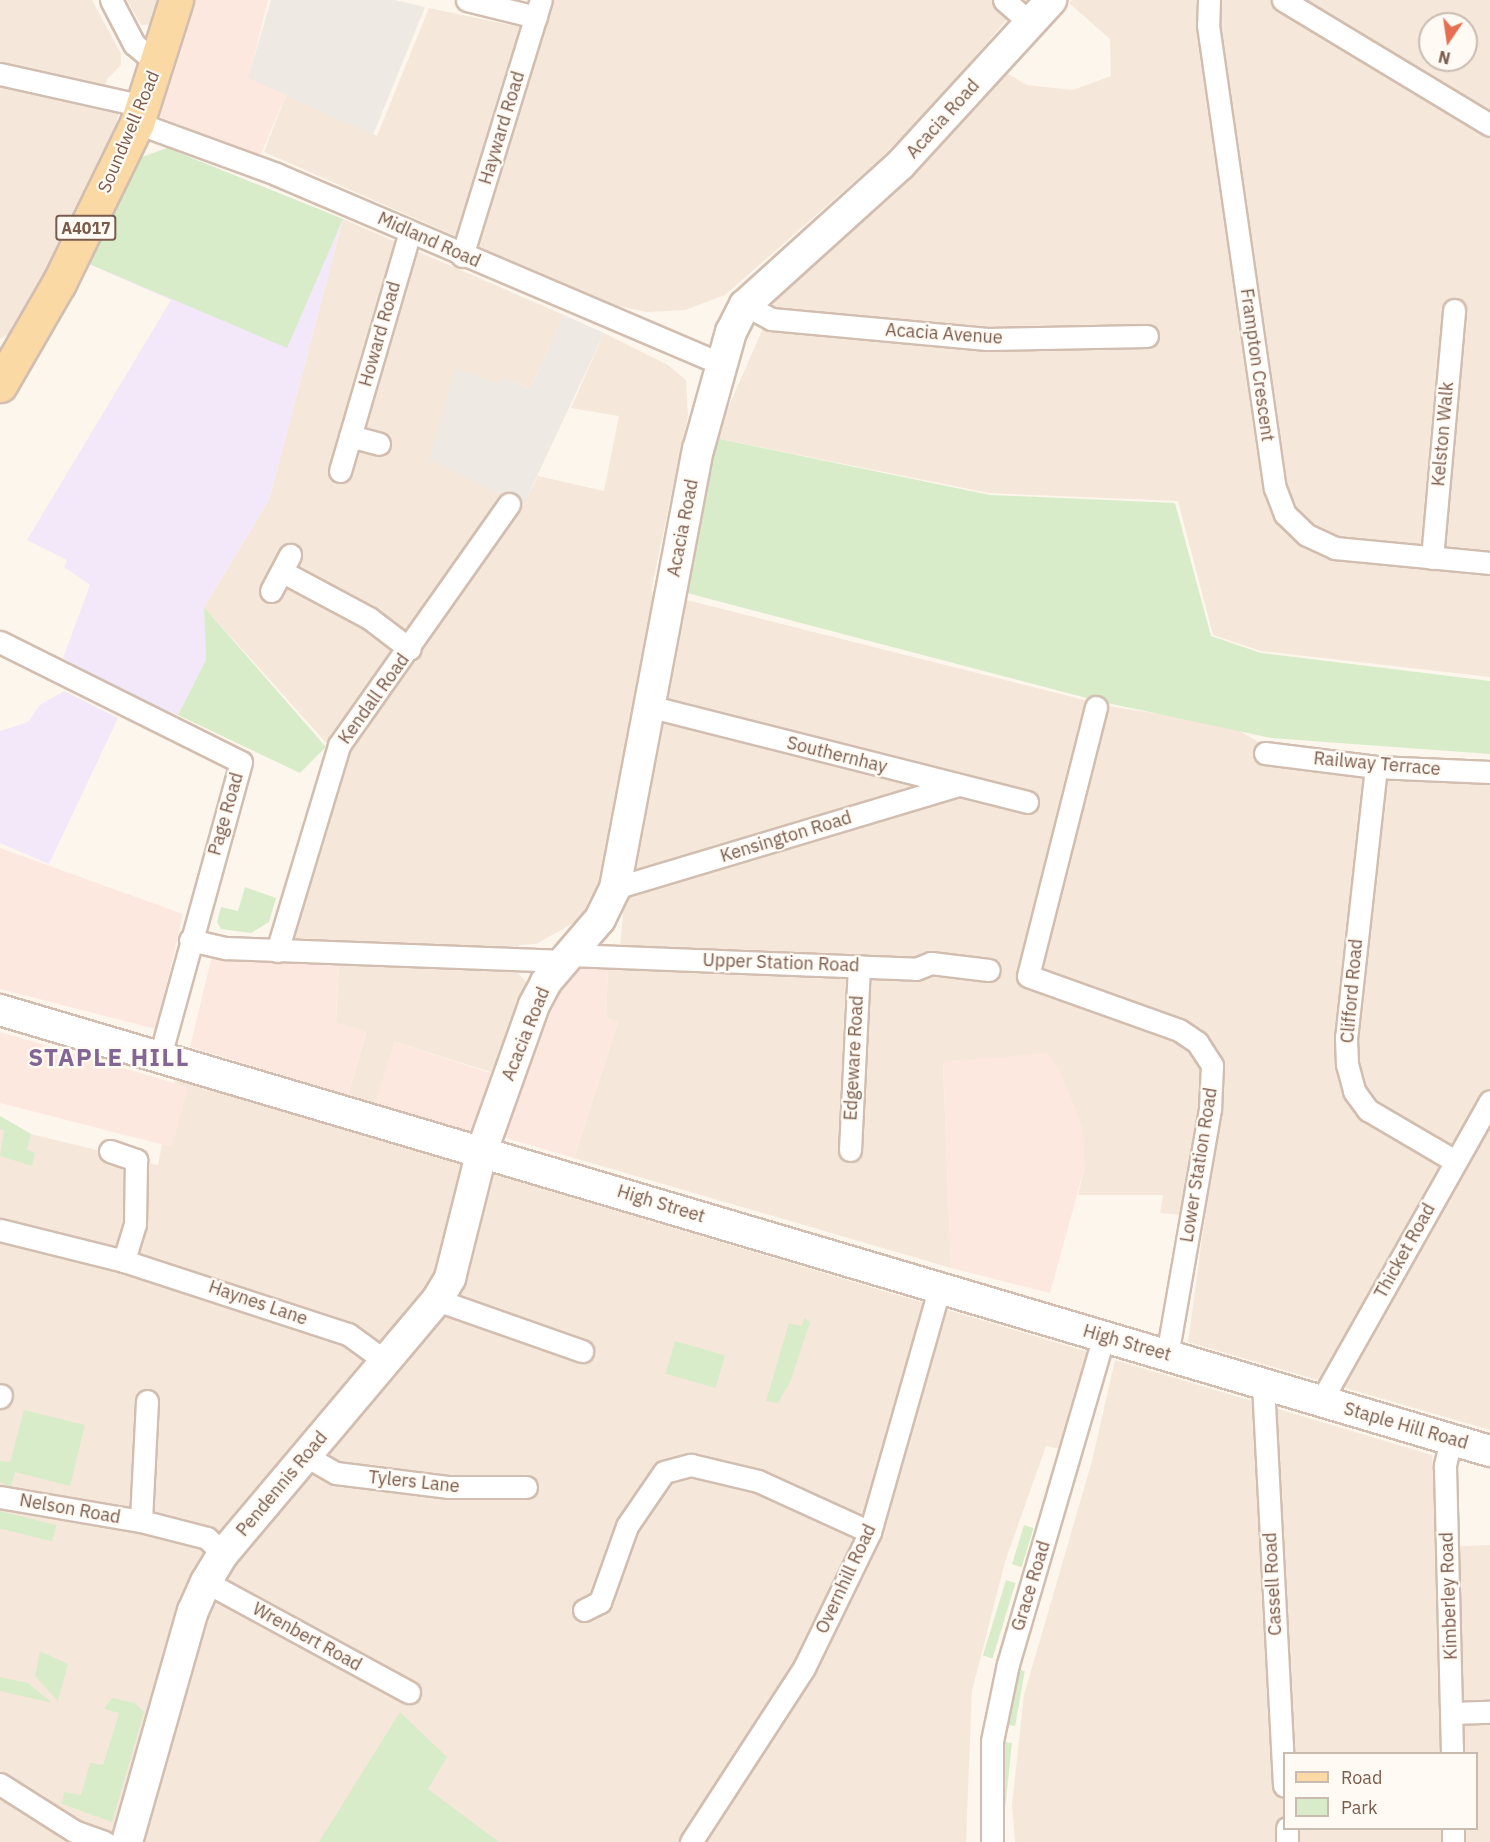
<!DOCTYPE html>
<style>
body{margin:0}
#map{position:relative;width:1490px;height:1842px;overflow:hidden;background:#fdf6ec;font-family:"IBM Plex Sans",sans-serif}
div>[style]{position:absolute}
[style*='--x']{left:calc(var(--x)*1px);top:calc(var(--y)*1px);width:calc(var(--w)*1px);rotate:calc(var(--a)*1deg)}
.residential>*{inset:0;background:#f5e8da}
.commercial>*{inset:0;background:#fde8e0;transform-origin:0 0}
.industrial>*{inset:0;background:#efe9e4}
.education>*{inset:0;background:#f3e8fa}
.green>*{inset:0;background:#d8ecc9;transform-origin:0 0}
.roads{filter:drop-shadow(2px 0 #d1beb0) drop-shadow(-2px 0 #d1beb0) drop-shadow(0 2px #d1beb0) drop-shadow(0 -2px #d1beb0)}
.street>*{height:21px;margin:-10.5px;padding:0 10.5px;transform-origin:10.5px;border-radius:10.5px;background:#fff}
.secondary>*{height:30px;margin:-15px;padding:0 15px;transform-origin:15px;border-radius:15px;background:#fff}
.primary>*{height:33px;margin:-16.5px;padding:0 16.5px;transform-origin:16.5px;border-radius:16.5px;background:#fbd9a5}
span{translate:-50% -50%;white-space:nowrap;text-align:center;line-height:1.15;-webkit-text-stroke:4.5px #fffaf3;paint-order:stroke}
.shield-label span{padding:2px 4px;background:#fffaf3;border:2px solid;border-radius:4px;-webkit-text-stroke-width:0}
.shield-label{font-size:16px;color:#7a5c4d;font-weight:700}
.street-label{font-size:18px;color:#7a5c4d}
.district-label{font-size:24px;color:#846695;font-weight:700;letter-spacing:1.5px}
.legend{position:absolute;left:1283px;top:1752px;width:195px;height:78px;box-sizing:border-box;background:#fffaf3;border:2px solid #cabbb1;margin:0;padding:8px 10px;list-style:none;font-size:18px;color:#7a5c4d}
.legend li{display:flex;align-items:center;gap:12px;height:30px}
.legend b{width:30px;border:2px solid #cabbb1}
.north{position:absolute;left:1418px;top:12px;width:60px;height:60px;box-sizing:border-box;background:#fffaf3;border:2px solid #cabbb1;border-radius:50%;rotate:193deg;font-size:16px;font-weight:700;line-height:24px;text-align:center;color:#7a5c4d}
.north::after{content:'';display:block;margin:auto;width:21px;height:27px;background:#e76f51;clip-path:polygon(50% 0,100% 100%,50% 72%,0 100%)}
</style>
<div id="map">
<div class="residential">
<i style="clip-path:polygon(0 0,92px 0,121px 54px,121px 65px,107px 79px,99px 108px,119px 112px,113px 141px,14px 331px,0 339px)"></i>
<i style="clip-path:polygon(127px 0,159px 0,153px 24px,141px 25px)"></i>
<i style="clip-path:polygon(554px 0,1023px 0,944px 94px,880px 159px,725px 295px,685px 310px,647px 312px,613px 305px,264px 152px,286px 95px,377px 136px,429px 8px,544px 32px)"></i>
<i style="clip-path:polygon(evenodd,1072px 0,1490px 0,1490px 677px,1261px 651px,1213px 635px,1178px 501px,989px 493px,715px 438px,778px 294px,1008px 74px,1027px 85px,1073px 90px,1111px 76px,1110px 39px,1069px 3px,1072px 0,1430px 24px,1466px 24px,1466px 60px,1430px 60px,1430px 24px)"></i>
<i style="clip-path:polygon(343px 219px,564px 315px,530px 389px,504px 377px,430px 459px,523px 505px,538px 476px,604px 491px,619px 416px,571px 408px,604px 333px,668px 365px,686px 380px,688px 416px,651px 591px,1108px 706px,1230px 725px,1262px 744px,1490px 782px,1490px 1430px,1188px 1342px,1205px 1217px,1160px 1213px,1163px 1195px,1078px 1195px,1085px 1166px,943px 1062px,951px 1268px,574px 1158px,618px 1022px,606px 1018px,608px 965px,620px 948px,624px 900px,598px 888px,586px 916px,536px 944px,519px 945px,517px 972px,529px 985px,497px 1074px,395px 1042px,376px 1104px,348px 1095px,366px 1033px,336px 1023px,339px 961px,287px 946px,347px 766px,204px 607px,269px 500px)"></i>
<i style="clip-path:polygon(175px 1079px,1088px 1352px,1060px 1449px,1046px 1446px,1005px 1562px,972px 1691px,966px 1842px,0 1842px,0 1116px,31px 1134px,158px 1165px)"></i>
<i style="clip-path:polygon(evenodd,1115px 1360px,1432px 1455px,1440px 1547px,1490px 1545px,1490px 1842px,1015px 1842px,1012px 1805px,1024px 1695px,1092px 1461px,1115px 1360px,1284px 1754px,1476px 1754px,1476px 1828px,1284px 1828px,1284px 1754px)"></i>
</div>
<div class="commercial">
<i style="clip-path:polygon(192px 0,268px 0,249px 77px,286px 95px,260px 156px,155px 115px)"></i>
<i style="clip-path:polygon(0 848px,183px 914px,156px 1029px,0 989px)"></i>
<i style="clip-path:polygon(212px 956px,339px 960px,336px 1022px,366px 1032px,348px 1095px,190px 1047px)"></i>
<i style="clip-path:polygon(583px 964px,608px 965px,606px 1017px,618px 1022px,574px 1158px,499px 1136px,542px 1006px,571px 971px)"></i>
<i style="clip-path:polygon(0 1032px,188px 1087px,172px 1147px,0 1103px)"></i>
<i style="left:395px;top:1042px;width:107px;height:65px;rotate:18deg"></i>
<i style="clip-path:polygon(1047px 1053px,1061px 1073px,1082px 1126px,1085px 1166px,1050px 1293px,951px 1268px,943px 1062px)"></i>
</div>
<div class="industrial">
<i style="clip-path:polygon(271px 0,395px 0,425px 7px,373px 135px,248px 78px)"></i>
<i style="clip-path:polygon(564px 315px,604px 333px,523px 506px,429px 459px,456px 368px,497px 384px,504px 377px,530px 389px)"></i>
</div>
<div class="education">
<i style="clip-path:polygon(167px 148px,343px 219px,269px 500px,204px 607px,206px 660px,178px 715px,130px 696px,63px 658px,90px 585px,64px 567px,67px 560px,27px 540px,171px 300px,82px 261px)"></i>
<i style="clip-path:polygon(64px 691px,118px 718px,49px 864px,0 843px,0 731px,28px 722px,40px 705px)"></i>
</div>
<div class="green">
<i style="clip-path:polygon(167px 148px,343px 219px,287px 348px,82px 261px,133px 160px)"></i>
<i style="clip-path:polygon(715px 438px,990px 495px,1175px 503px,1211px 636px,1261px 653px,1490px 681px,1490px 754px,1271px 738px,1098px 701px,683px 592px)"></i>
<i style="clip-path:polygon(204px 607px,326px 747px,300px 773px,178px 715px,206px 660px)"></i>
<i style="clip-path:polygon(245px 887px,276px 898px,269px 922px,251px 933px,221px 929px,217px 922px,221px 907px,238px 911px)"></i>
<i style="clip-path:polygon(0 1116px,31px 1134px,27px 1150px,35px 1153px,32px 1166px,0 1156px,4px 1130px,0 1129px)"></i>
<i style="clip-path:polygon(804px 1318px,810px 1322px,791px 1380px,778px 1403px,766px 1401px,789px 1323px,802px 1326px)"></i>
<i style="left:675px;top:1341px;width:52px;height:34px;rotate:16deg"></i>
<i style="clip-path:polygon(24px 1410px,85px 1425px,70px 1486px,15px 1472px,11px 1487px,0 1482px,0 1461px,10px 1462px)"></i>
<i style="left:0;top:1511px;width:58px;height:17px;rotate:14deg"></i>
<i style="left:1024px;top:1525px;width:10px;height:41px;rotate:17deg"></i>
<i style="left:1006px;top:1580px;width:10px;height:79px;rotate:17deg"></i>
<i style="clip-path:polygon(40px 1651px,68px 1664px,58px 1701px,35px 1676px)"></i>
<i style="left:1014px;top:1669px;width:11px;height:56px;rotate:10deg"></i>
<i style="clip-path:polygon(0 1677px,28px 1683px,52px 1703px,0 1691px)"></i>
<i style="clip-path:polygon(112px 1698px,135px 1703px,144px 1712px,112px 1822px,62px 1804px,64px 1792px,81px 1795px,90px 1763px,103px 1765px,119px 1713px,104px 1709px)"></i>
<i style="clip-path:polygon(400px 1712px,447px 1757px,428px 1789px,499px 1842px,319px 1842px)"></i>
<i style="left:1002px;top:1742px;width:10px;height:63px;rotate:6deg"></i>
</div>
<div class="roads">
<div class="street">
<i style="--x:111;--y:0;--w:50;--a:62.4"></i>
<i style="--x:134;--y:44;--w:31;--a:40"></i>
<i style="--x:467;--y:0;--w:71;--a:13.8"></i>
<i style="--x:1004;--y:0;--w:35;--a:41"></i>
<i style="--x:1209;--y:0;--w:25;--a:92"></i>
<i style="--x:1208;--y:25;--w:468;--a:81.8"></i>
<i style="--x:1275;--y:488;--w:28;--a:69"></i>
<i style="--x:1285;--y:514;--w:30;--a:44"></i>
<i style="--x:1307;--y:535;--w:31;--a:25"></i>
<i style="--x:1335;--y:548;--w:156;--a:5.5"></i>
<i style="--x:1283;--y:0;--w:242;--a:31.1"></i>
<i style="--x:0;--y:74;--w:147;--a:12.6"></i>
<i style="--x:137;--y:123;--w:148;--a:20.1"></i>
<i style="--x:276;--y:174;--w:482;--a:23.1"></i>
<i style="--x:462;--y:256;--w:268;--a:-72.9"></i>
<i style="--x:745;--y:305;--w:30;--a:28"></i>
<i style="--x:771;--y:319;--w:217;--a:5.3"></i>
<i style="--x:987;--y:339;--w:160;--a:-1.1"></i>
<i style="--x:350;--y:436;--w:30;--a:15"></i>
<i style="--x:340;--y:471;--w:249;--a:-73.7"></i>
<i style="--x:1432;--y:558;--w:249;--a:-84.9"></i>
<i style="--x:283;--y:572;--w:98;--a:28.1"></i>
<i style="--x:369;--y:618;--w:51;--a:37.1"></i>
<i style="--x:271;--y:591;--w:41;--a:-62.2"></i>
<i style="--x:0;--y:642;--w:269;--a:26.5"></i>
<i style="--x:241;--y:762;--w:306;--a:105.4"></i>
<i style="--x:648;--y:706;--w:391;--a:14.2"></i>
<i style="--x:1096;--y:707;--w:277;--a:104.2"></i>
<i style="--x:1028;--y:976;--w:160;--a:19.7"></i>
<i style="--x:1179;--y:1030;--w:22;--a:34"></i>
<i style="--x:1197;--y:1042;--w:27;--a:57"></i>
<i style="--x:1212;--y:1065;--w:44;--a:92.6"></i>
<i style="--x:1210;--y:1109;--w:250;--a:99.9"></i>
<i style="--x:1265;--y:753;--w:112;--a:7.2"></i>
<i style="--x:1376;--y:767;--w:114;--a:2.5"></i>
<i style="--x:1376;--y:767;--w:272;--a:96.3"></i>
<i style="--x:1346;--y:1037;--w:27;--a:88"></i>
<i style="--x:1347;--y:1064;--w:28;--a:75"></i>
<i style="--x:1354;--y:1091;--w:24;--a:54"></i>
<i style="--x:1368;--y:1110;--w:101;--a:30.4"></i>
<i style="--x:615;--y:888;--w:356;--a:-16.7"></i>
<i style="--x:190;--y:940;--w:37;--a:13"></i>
<i style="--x:226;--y:948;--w:339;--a:2.2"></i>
<i style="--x:277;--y:951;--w:215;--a:-73.2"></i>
<i style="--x:339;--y:745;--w:295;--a:-54.8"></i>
<i style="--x:571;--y:955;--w:345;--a:2.3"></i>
<i style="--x:916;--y:969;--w:16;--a:-22"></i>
<i style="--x:931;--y:963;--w:58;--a:6.9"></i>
<i style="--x:850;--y:1150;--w:184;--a:-87.2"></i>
<i style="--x:110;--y:1151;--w:28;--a:19"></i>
<i style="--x:136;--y:1160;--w:64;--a:90.9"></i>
<i style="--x:135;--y:1224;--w:39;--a:107"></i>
<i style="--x:124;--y:1261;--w:236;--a:18.1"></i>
<i style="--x:348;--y:1334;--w:46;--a:36.1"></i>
<i style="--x:0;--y:1230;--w:128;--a:14"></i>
<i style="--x:437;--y:1300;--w:154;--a:19.4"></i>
<i style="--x:1263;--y:1384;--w:402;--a:87"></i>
<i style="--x:0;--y:1397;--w:2;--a:-63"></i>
<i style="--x:147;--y:1401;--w:120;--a:92.9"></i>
<i style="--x:141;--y:1521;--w:68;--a:14.4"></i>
<i style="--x:207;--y:1538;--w:23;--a:45"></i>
<i style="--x:1321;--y:1401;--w:344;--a:-60.6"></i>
<i style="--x:1451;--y:1439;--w:28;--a:103"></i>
<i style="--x:1445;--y:1466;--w:288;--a:88.6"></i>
<i style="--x:306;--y:1456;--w:34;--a:30"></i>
<i style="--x:336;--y:1473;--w:114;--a:7.1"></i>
<i style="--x:449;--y:1487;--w:77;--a:0"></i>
<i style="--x:0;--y:1497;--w:143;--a:9.7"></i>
<i style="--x:206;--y:1582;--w:231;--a:28.5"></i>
<i style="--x:584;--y:1610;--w:18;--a:-27"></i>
<i style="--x:600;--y:1602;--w:81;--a:-70.4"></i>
<i style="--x:627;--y:1526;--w:65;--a:-55.6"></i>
<i style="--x:664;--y:1472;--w:28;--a:-15"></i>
<i style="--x:691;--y:1465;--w:69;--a:13.4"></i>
<i style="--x:758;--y:1481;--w:123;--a:24.5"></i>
<i style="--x:1452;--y:1713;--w:38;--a:-2"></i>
<i style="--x:0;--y:1784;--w:88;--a:32.4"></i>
<i style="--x:74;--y:1831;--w:32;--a:20"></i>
<i style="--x:1287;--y:1828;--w:14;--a:90"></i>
<i style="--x:1453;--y:1828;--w:14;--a:90"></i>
<i style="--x:691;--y:1842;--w:207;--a:-57"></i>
<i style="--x:804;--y:1668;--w:151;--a:-64.1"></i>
<i style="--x:870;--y:1532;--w:255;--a:-74.1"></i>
<i style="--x:992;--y:1842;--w:101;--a:-90"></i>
<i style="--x:992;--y:1741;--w:79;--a:-78.3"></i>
<i style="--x:1008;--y:1664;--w:342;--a:-73.7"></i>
</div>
<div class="secondary">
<i style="--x:0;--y:1010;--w:1554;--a:16.49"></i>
<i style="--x:127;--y:1842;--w:240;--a:-74.1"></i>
<i style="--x:193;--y:1611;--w:32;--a:-66"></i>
<i style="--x:206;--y:1582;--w:33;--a:-59"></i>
<i style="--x:223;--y:1554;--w:332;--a:-49.9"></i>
<i style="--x:437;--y:1300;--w:26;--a:-59"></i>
<i style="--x:450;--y:1278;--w:131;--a:-75.9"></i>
<i style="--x:482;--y:1151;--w:155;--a:-70.4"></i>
<i style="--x:534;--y:1005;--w:26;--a:-62"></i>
<i style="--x:546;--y:982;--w:83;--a:-49.4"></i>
<i style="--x:600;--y:919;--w:34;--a:-64"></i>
<i style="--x:615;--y:888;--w:446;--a:-79.3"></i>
<i style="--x:698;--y:450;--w:123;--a:-74.4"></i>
<i style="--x:731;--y:332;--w:30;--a:-63"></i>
<i style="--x:745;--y:305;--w:209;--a:-42.1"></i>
<i style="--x:900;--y:165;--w:224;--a:-47.5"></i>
</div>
<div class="primary">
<i style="--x:0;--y:385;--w:118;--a:-60"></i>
<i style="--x:59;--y:283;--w:178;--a:-64"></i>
<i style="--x:137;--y:123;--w:129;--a:-72.4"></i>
</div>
</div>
<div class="shield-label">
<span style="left:86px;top:228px">A4017</span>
</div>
<div class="street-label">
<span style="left:943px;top:119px;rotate:-48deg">Acacia Road</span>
<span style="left:502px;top:128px;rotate:-73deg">Hayward Road</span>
<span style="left:129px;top:132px;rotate:-67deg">Soundwell Road</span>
<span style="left:429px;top:240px;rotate:24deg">Midland Road</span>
<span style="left:380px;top:334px;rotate:-74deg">Howard Road</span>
<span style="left:944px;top:334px;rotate:4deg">Acacia Avenue</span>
<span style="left:1257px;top:365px;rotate:82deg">Frampton Crescent</span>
<span style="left:1443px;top:434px;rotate:-85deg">Kelston Walk</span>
<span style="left:683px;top:528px;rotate:-79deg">Acacia Road</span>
<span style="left:374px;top:699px;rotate:-54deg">Kendall Road</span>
<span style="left:837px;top:755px;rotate:14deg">Southernhay</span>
<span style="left:1377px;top:764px;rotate:5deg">Railway Terrace</span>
<span style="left:226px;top:814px;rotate:-74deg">Page Road</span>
<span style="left:786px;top:837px;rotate:-17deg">Kensington Road</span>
<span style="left:781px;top:963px;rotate:2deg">Upper Station Road</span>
<span style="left:1352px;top:991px;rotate:-85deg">Clifford Road</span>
<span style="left:526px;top:1034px;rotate:-68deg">Acacia Road</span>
<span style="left:854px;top:1058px;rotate:-87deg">Edgeware Road</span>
<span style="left:1199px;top:1165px;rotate:-81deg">Lower Station Road</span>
<span style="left:661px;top:1204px;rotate:17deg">High Street</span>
<span style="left:1405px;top:1251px;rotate:-61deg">Thicket Road</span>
<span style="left:258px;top:1303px;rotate:19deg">Haynes Lane</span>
<span style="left:1127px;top:1343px;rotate:16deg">High Street</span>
<span style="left:1406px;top:1426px;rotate:16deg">Staple Hill Road</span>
<span style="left:414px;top:1482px;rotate:6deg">Tylers Lane</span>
<span style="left:282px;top:1484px;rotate:-50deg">Pendennis Road</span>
<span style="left:70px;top:1509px;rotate:10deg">Nelson Road</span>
<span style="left:846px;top:1579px;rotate:-65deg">Overnhill Road</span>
<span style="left:1273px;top:1584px;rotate:-93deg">Cassell Road</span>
<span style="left:1031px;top:1586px;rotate:-73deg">Grace Road</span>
<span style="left:1449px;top:1596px;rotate:-92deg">Kimberley Road</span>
<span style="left:307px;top:1637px;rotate:29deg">Wrenbert Road</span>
</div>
<div class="district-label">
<span style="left:109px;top:1058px">STAPLE HILL</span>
</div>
<ul class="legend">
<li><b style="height:8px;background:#fbd9a5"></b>Road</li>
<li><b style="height:16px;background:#d8ecc9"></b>Park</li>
</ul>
<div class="north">N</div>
</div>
